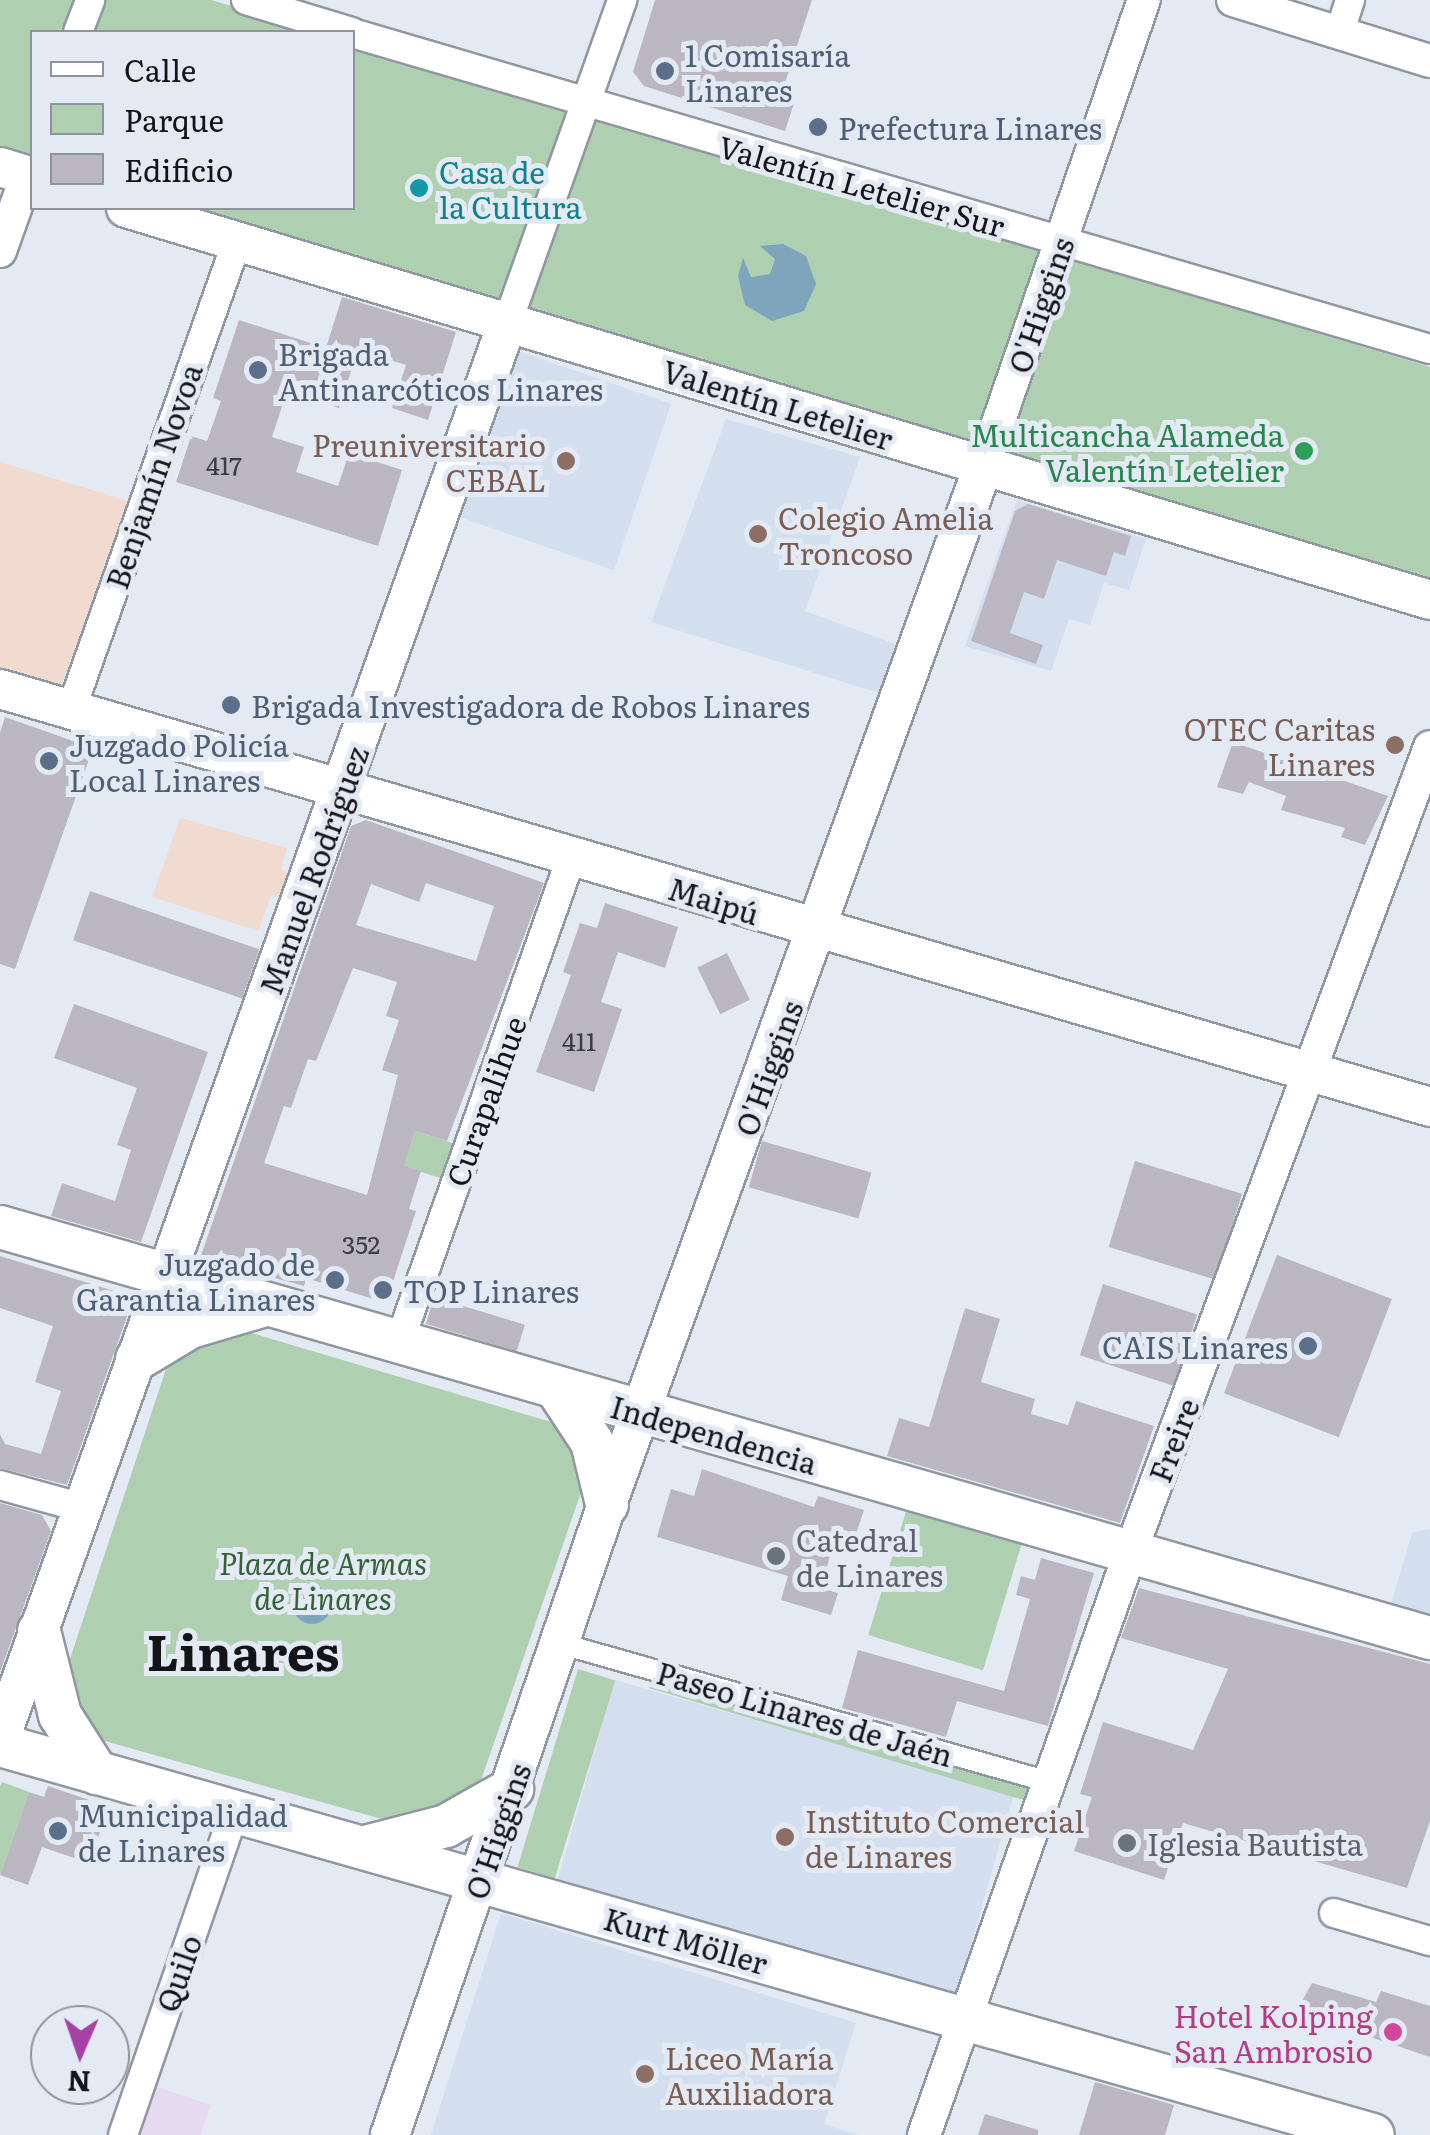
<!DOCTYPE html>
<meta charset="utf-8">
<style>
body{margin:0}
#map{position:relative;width:1430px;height:2135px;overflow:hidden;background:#e3eaf4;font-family:Literata,serif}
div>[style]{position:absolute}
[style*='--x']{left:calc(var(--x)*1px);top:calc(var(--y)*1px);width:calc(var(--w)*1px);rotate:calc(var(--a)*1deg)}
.commercial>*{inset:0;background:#f1dacf}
.built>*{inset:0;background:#d3deef;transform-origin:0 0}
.medical>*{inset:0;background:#e5daef}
.green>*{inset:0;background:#afcfb1;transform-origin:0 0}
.water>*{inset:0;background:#7ea5bc}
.round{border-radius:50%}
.building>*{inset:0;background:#bab7c2;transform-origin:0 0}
.roads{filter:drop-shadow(2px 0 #9197a1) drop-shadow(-2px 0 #9197a1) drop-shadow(0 2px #9197a1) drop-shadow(0 -2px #9197a1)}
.pedestrian>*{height:20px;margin:-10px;padding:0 10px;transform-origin:10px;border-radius:10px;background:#fff}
.minor>*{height:28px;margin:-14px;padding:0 14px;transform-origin:14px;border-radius:14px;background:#fff}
.tertiary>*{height:32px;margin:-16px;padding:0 16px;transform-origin:16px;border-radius:16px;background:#fff}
.secondary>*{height:38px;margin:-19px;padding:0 19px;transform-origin:19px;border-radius:19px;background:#fff}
.primary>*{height:42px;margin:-21px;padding:0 21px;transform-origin:21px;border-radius:21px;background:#fff}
.dots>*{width:28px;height:28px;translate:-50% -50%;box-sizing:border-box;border:5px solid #e3eaf4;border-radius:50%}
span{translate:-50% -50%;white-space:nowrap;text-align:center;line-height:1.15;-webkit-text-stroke:10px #e3eaf4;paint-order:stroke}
.number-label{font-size:25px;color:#3c3d42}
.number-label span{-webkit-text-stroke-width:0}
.service-label{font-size:30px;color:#4e5e75}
.left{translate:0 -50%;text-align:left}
.right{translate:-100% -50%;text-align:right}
.culture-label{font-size:30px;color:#0d838f}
.street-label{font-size:30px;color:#121418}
.leisure-label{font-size:30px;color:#27864d}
.education-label{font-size:30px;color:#785e54}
.worship-label{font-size:30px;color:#5b616d}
.park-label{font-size:30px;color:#346339;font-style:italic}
.hotel-label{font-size:30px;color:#b23c85}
.town-label{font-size:50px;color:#121418;font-weight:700}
.legend{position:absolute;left:30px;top:30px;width:325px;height:180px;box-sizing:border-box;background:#e3eaf4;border:2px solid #8f949c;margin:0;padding:12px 18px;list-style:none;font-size:30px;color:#121418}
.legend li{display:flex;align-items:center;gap:20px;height:50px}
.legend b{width:50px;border:2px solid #8f949c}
.north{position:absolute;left:30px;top:2005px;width:100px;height:100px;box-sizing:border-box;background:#e3eaf4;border:2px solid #8f949c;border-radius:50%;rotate:182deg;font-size:28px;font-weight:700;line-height:40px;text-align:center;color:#121418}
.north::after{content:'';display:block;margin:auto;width:35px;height:45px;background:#a741a6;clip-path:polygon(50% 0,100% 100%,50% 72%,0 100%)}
</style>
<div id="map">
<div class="commercial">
<i style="clip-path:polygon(0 462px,128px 501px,61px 686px,0 668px)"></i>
<i style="clip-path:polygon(180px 818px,287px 848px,281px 870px,293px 875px,284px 899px,271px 896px,258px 931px,152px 897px)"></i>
</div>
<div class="built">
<i style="left:518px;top:351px;width:162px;height:176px;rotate:19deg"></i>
<i style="clip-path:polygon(726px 419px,860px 457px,805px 611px,895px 644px,879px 693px,651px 622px)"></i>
<i style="clip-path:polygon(1017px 500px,1146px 539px,1129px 590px,1104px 583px,1090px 625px,1069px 619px,1051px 671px,965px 646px)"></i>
<i style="clip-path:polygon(1430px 1529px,1430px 1622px,1389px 1611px,1412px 1533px)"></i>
<i style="left:615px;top:1680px;width:415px;height:207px;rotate:16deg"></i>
<i style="clip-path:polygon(501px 1913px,856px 2023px,824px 2124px,858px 2135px,431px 2135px)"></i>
</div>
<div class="medical">
<i style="clip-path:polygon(151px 2085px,211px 2105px,200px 2135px,133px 2135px)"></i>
</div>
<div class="green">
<i style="clip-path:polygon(0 0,211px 0,319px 32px,32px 32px,32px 166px,0 156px)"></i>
<i style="clip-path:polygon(353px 43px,1430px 367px,1430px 579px,174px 208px,352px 208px)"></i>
<i style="left:415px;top:1131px;width:40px;height:37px;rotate:18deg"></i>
<i style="clip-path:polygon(231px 1327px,561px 1425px,571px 1437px,585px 1481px,481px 1780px,468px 1795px,396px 1823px,87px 1736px,64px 1677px,170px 1357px)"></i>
<i style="left:908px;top:1505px;width:120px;height:136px;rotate:17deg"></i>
<i style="left:578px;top:1669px;width:39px;height:207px;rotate:17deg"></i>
<i style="clip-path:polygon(655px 1676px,1039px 1786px,1034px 1803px,1013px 1797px,649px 1688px)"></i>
<i style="clip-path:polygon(2px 1782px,29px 1792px,0 1875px,0 1787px)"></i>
</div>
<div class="water">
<i style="clip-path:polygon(783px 244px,806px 256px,816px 284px,804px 311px,772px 321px,745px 305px,738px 276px,743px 258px,751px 277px,770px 274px,775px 259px,760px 246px)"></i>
<i class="round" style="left:293px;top:1586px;width:38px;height:38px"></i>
</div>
<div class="building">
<i style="clip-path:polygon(655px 0,812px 0,782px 92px,796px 97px,785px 131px,644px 86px,633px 72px)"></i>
<i style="clip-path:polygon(342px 297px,456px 332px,428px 420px,392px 408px,406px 365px,358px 350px,339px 408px,287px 391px,272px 437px,304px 447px,296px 472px,338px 486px,349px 453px,402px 470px,378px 546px,176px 482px,191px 436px,207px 441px,221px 401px,213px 398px,239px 320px,326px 348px)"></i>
<i style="clip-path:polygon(1028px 504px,1131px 536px,1125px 556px,1114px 552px,1106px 576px,1057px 560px,1044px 599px,1024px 592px,1010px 633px,1043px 645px,1036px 664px,971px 641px,1015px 511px)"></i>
<i style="clip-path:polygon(5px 717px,93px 748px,15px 969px,0 964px,0 733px)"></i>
<i style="clip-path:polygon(1233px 742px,1388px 796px,1365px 845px,1341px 837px,1345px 828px,1281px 810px,1286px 796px,1249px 782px,1243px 794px,1217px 787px)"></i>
<i style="clip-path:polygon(evenodd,366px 820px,544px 883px,447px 1141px,415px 1131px,404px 1166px,421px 1171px,409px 1209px,416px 1211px,386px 1303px,306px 1278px,304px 1286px,200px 1258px,351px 826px,366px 820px,426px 883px,494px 906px,476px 961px,356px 925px,371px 884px,419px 902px,426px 883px,366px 820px,353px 968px,397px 982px,386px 1016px,399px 1020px,382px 1070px,398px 1075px,367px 1195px,264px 1163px,284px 1106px,291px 1108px,308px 1059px,316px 1061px,353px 968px)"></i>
<i style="left:90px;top:891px;width:179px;height:52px;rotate:19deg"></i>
<i style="clip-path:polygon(605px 903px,678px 927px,665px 968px,618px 952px,601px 1002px,622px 1009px,594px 1092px,536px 1072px,571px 975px,563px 972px,580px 923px,597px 928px)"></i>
<i style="left:727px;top:953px;width:52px;height:33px;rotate:64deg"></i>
<i style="clip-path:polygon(74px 1004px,208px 1052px,141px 1242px,51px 1216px,62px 1183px,115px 1201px,131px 1150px,117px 1145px,137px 1088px,54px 1058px)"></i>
<i style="left:762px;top:1141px;width:114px;height:48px;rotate:16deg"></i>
<i style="left:1135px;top:1161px;width:112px;height:90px;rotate:17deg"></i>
<i style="left:1277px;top:1255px;width:123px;height:148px;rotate:21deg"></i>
<i style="clip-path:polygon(0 1256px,134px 1297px,67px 1485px,0 1468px,0 1434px,5px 1444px,41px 1454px,61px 1391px,35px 1382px,53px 1326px,0 1308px)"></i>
<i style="left:1103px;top:1284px;width:99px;height:75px;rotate:18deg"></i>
<i style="left:434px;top:1297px;width:95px;height:28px;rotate:17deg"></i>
<i style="clip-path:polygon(965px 1308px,1000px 1319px,981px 1382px,1035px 1399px,1031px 1414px,1068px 1425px,1076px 1401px,1154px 1426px,1120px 1523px,887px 1456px,899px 1418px,929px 1427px)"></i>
<i style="clip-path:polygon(702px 1469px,814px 1507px,818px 1496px,864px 1510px,856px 1534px,838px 1528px,821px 1588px,838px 1593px,831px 1615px,781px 1600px,788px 1576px,657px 1537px,671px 1489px,694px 1496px)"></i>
<i style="clip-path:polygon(0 1503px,42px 1515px,51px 1531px,0 1672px)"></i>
<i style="clip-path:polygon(1041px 1558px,1094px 1573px,1048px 1726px,957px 1701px,946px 1737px,842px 1708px,858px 1650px,1004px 1691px,1030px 1599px,1016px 1595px,1021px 1576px,1035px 1580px)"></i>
<i style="clip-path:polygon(1139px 1588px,1430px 1664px,1430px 1821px,1407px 1888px,1183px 1823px,1164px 1880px,1074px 1851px,1092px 1797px,1080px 1794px,1103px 1722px,1193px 1750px,1228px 1669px,1121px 1638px)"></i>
<i style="clip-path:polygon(48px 1786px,92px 1801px,89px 1810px,106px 1816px,89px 1863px,42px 1847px,28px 1885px,0 1875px,29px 1792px,44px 1797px)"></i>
<i style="clip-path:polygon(1312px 1983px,1376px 2002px,1381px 1991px,1430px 2006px,1430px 2057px,1296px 2012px)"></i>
<i style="clip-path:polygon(1095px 2082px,1174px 2105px,1165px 2135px,1079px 2135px)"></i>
<i style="clip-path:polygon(985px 2114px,1038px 2130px,1038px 2135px,978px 2135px)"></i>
</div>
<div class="roads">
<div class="pedestrian">
<i style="--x:562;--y:1644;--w:506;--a:15.82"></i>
</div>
<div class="minor">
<i style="--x:246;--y:0;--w:110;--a:16.9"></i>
<i style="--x:78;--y:32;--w:34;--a:-69"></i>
<i style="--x:352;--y:33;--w:1123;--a:16.34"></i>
<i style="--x:1339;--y:34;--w:36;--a:-72"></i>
<i style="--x:508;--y:321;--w:341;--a:-70.4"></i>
<i style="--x:71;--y:710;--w:495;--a:-70.5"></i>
<i style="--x:399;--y:1343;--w:515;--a:-70.47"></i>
<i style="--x:0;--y:1485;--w:86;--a:15.5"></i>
<i style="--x:1334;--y:1913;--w:100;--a:16.3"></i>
<i style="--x:123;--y:2135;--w:342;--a:-71"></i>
</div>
<div class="tertiary">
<i style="--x:1233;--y:0;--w:206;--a:17.2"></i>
<i style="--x:0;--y:251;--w:81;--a:-70.4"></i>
<i style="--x:984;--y:464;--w:491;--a:-71"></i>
<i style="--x:924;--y:2135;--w:614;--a:-70.5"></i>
<i style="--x:1129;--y:1556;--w:863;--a:-69.59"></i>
</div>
<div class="secondary">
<i style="--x:0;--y:167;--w:34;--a:17"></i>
<i style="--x:126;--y:208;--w:1362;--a:16.73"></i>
<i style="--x:0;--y:689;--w:1490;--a:16.29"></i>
<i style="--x:0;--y:1739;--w:1506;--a:-70.29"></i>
<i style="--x:390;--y:2135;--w:667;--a:-71.02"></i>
<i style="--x:607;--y:1504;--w:1106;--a:-70.07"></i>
</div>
<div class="primary">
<i style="--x:0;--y:1227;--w:1488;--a:16.04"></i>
<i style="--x:137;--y:1359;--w:62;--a:-31.1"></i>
<i style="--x:190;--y:1327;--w:78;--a:-16.3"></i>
<i style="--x:557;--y:1389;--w:64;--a:56.6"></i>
<i style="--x:592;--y:1442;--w:64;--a:76.4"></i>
<i style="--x:39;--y:1631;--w:87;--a:76"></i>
<i style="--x:60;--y:1715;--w:69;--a:57.5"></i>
<i style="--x:0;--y:1745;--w:1427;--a:15.86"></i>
<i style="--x:365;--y:1847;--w:84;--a:-14.5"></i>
<i style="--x:446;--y:1826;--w:76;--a:-29.3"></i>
</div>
</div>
<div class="dots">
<i style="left:665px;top:71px;background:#5c6f8a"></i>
<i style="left:818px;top:127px;background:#5c6f8a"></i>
<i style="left:419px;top:188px;background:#0f9aa8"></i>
<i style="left:258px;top:370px;background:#5c6f8a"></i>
<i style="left:1304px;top:451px;background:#2e9e5b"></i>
<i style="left:566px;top:461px;background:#8d6e63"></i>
<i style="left:758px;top:534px;background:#8d6e63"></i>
<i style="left:231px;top:705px;background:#5c6f8a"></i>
<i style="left:1395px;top:745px;background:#8d6e63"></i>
<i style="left:49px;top:761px;background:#5c6f8a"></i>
<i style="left:335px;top:1280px;background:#5c6f8a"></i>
<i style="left:383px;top:1290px;background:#5c6f8a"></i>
<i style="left:1308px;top:1346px;background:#5c6f8a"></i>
<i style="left:776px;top:1556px;background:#6b7280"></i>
<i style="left:58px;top:1831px;background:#5c6f8a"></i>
<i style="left:785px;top:1837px;background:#8d6e63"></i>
<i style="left:1127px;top:1843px;background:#6b7280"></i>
<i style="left:1393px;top:2032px;background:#d1479c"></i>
<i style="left:645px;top:2074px;background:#8d6e63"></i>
</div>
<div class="number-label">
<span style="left:224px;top:465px">417</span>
<span style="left:579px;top:1041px">411</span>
<span style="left:361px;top:1244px">352</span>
</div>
<div class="service-label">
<span class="left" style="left:685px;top:71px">1 Comisaría<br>Linares</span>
<span class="left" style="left:838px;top:127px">Prefectura Linares</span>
<span class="left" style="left:278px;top:370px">Brigada<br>Antinarcóticos Linares</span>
<span class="left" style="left:251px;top:705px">Brigada Investigadora de Robos Linares</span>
<span class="left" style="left:69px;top:761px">Juzgado Policía<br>Local Linares</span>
<span class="right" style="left:315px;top:1280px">Juzgado de<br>Garantia Linares</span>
<span class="left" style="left:403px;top:1290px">TOP Linares</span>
<span class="right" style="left:1288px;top:1346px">CAIS Linares</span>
<span class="left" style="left:78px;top:1831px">Municipalidad<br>de Linares</span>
</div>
<div class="culture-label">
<span class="left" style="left:439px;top:188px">Casa de<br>la Cultura</span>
</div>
<div class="street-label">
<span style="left:862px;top:185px;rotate:16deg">Valentín Letelier Sur</span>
<span style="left:1040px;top:305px;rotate:-71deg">O'Higgins</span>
<span style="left:778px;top:404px;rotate:17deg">Valentín Letelier</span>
<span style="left:153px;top:476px;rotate:-71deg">Benjamín Novoa</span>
<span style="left:313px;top:870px;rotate:-70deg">Manuel Rodríguez</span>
<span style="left:714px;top:900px;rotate:17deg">Maipú</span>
<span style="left:768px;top:1068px;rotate:-70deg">O'Higgins</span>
<span style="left:485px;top:1101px;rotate:-70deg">Curapalihue</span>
<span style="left:714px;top:1434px;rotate:16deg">Independencia</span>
<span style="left:1173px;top:1440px;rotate:-69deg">Freire</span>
<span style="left:805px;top:1713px;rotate:16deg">Paseo Linares de Jaén</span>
<span style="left:497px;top:1831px;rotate:-71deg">O'Higgins</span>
<span style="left:686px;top:1940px;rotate:16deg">Kurt Möller</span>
<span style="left:178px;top:1973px;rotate:-71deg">Quilo</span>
</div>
<div class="leisure-label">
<span class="right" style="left:1284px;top:451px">Multicancha Alameda<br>Valentín Letelier</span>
</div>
<div class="education-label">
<span class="right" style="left:546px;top:461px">Preuniversitario<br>CEBAL</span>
<span class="left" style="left:778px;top:534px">Colegio Amelia<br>Troncoso</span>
<span class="right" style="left:1375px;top:745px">OTEC Caritas<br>Linares</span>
<span class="left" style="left:805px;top:1837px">Instituto Comercial<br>de Linares</span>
<span class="left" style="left:665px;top:2074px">Liceo María<br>Auxiliadora</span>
</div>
<div class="worship-label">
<span class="left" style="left:796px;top:1556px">Catedral<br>de Linares</span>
<span class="left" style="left:1147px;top:1843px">Iglesia Bautista</span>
</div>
<div class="park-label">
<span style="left:323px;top:1579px">Plaza de Armas<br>de Linares</span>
</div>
<div class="hotel-label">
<span class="right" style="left:1373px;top:2032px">Hotel Kolping<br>San Ambrosio</span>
</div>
<div class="town-label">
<span style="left:243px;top:1650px">Linares</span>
</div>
<ul class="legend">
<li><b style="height:12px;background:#fff"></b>Calle</li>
<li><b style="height:28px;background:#afcfb1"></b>Parque</li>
<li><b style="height:28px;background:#bab7c2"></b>Edificio</li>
</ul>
<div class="north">N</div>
</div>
